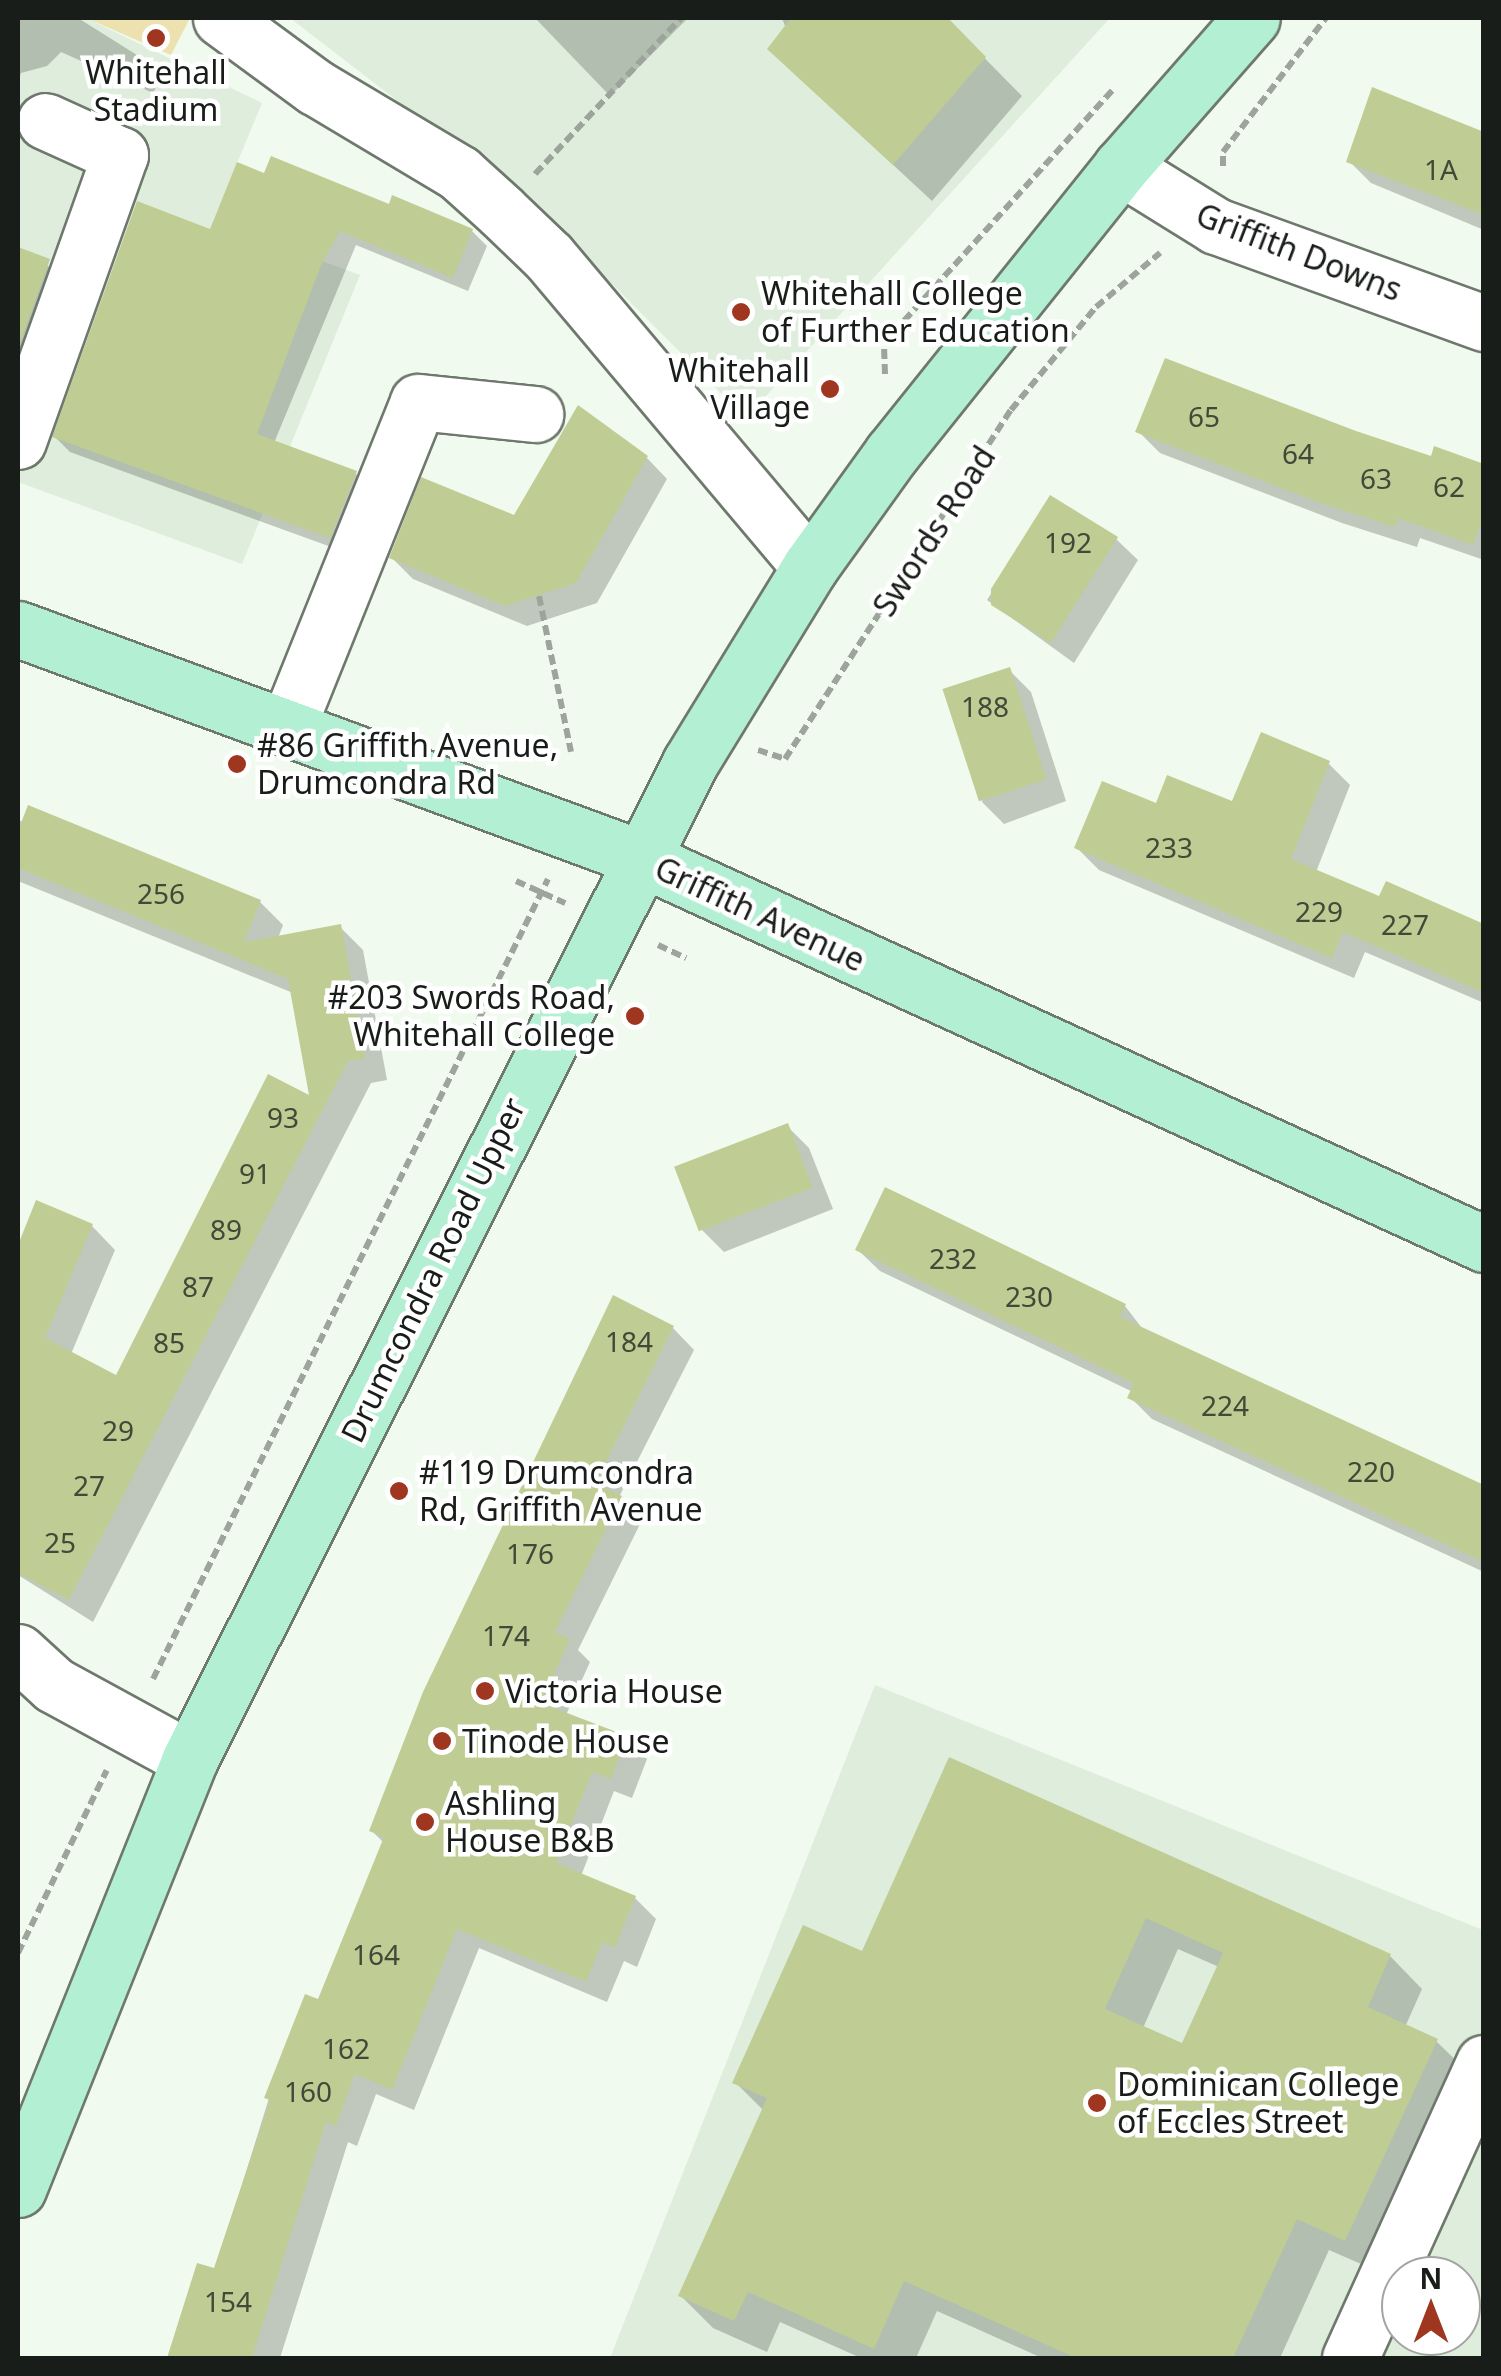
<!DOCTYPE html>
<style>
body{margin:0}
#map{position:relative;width:1501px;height:2376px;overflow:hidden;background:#f0faee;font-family:"Noto Sans",sans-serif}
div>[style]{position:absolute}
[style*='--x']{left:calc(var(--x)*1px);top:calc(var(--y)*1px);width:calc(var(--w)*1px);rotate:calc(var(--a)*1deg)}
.built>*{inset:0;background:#dfeedc}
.green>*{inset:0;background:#ede2af}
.shadow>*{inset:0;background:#0003}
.building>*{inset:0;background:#bfcc93;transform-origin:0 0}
.path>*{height:6px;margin-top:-3px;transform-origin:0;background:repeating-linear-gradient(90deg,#9ca49b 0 10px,transparent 0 15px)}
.roads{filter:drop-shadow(2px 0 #6f786d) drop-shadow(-2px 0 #6f786d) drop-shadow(0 2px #6f786d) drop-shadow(0 -2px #6f786d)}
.minor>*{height:55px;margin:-27.5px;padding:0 27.5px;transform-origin:27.5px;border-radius:27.5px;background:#fff}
.major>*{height:55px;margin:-27.5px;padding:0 27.5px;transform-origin:27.5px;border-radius:27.5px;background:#b3efd3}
.dots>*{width:28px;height:28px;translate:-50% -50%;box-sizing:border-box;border:5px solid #fff;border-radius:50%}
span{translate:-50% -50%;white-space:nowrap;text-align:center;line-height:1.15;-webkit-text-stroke:9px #fff;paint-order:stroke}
.number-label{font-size:28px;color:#424938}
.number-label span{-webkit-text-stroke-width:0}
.poi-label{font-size:32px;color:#191d19}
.left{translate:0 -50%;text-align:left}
.right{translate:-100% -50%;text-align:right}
.street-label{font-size:32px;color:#191d19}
.frame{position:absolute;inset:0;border:20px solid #191d19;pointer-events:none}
.north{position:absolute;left:1381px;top:2256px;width:100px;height:100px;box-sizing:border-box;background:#fff;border:2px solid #a3a5a3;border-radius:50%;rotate:0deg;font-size:28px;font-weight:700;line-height:40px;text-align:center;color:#191d19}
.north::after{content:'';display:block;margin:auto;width:35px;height:45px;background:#9f3620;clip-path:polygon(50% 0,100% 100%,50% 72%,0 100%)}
</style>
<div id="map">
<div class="built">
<i style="clip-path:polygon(18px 18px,86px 18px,262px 103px,213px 221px,360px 275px,242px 564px,18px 482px)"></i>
<i style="clip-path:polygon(290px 18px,1110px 18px,746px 418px,535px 207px)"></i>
<i style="clip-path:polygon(evenodd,875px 1685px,1483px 1930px,1483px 2358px,610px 2358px,875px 1685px,1401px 2276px,1461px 2276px,1461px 2336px,1401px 2336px,1401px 2276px)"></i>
</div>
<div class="green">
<i style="clip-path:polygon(86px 18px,190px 18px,171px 55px)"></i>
</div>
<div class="shadow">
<i style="clip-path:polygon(18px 18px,78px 18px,164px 72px,153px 93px,61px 52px,47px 66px,21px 73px,18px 82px)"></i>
<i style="clip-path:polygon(535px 18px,688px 18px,610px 96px)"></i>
<i style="clip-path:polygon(782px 18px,945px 18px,1022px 96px,932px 201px,808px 86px)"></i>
<i style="clip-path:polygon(1484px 137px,1484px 230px,1371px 183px,1349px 161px)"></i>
<i style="clip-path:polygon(266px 177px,472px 231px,487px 246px,468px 291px,356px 245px,274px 443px,355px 473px,370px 488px,345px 552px,70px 452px,55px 437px,211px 232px)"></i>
<i style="clip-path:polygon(18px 249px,60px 273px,18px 393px)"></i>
<i style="clip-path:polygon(1138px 431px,1355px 433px,1432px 459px,1484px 466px,1484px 560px,1420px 538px,1417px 547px,1342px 523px,1160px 453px)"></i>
<i style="clip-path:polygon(647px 458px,667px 479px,597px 603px,527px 626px,413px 579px,392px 558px,515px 518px)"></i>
<i style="clip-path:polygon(1051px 498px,1116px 539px,1138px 560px,1074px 663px,987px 600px)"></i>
<i style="clip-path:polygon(1009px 670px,1031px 692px,1066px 801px,1004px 824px,982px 802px)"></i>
<i style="clip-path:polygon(1328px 763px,1350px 785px,1316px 872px,1381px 899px,1484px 927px,1484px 1003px,1365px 952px,1354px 978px,1099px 870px,1077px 848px,1157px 806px,1233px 805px)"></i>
<i style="clip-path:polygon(18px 820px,260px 902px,283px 925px,278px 938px,340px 927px,363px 950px,387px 1080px,371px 1083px,93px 1622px,18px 1575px,18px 1549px,56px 1475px,18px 1457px,18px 1251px,38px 1203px,92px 1226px,115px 1250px,71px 1354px,117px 1378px,312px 1099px,293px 993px,18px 881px)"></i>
<i style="clip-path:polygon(787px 1126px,809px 1148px,833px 1209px,724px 1252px,702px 1230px)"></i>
<i style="clip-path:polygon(858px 1250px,1125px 1306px,1145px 1332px,1484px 1489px,1484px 1572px,1152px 1419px,1130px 1397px,1133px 1392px,880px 1271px)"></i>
<i style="clip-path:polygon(614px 1299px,673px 1328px,694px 1350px,619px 1497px,642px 1520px,578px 1650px,590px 1662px,566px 1715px,626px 1738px,647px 1759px,632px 1798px,614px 1791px,581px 1876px,635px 1898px,656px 1919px,637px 1967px,624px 1961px,607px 2002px,479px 1948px,414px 2110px,376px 2094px,357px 2146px,348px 2142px,280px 2358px,173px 2358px,199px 2267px,215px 2272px,282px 2056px,319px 2003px,384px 1843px,372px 1831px)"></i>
<i style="clip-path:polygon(evenodd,950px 1760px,1390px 1956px,1422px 1989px,1405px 2027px,1436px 2041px,1469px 2073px,1377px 2271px,1329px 2250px,1280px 2358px,1042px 2358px,937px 2311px,916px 2358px,861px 2358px,780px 2322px,767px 2352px,713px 2328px,681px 2296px,764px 2111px,735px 2082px,863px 1954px,950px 1760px,1178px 1949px,1219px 1967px,1183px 2046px,1143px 2028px,1178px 1949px)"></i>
</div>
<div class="building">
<i style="clip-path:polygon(791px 18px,948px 18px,986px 57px,893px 165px,767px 49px)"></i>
<i style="clip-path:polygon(1372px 87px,1484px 132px,1484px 215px,1346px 162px)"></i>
<i style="clip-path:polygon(271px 156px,389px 204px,392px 195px,473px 229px,453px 278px,340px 231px,321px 265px,257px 434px,357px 471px,330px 538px,52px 437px,137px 201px,210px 229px,237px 162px,264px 173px)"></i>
<i style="clip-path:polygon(18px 247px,50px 259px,18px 349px)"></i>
<i style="clip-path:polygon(1165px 358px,1356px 431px,1431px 456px,1434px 446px,1484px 464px,1484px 517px,1473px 545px,1398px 518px,1395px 527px,1318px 502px,1135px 432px)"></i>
<i style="clip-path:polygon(578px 405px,648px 456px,576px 583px,505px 606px,389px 558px,421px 477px,514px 515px)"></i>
<i style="clip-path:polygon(1050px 495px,1118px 537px,1051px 643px,991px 605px,991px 589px)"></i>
<i style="left:1010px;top:667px;width:118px;height:71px;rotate:72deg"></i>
<i style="clip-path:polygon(1261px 732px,1330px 761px,1291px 859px,1379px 896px,1386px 881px,1484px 924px,1484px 993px,1343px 932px,1332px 958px,1074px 848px,1102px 781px,1156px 803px,1167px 775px,1232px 801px)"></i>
<i style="clip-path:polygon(28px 805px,261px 900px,244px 942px,341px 924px,365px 1058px,348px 1061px,69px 1600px,18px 1573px,18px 1245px,36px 1200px,93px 1224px,45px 1338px,116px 1375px,268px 1074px,309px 1095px,288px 979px,18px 868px,18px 831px)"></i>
<i style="left:788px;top:1123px;width:69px;height:122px;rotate:69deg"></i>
<i style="clip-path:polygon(885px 1187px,1126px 1304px,1120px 1317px,1484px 1485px,1484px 1562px,1127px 1398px,1134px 1383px,855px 1250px)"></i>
<i style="clip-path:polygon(613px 1295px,674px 1326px,595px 1483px,622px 1496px,555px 1632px,570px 1639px,541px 1703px,627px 1736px,611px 1779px,592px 1772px,556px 1863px,636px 1896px,615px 1947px,602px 1942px,586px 1982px,457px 1929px,392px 2090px,355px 2074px,336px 2126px,326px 2122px,252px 2358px,167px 2358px,197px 2263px,214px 2268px,270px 2100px,264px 2098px,305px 1994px,318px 1999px,384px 1837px,369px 1831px,423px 1692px)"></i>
<i style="clip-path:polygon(evenodd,949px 1757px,1391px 1954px,1368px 2007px,1438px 2039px,1345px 2241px,1297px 2219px,1233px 2358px,1076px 2358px,904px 2281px,874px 2349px,748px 2292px,734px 2321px,678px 2296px,767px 2098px,732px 2083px,803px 1925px,862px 1951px,949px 1757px,1146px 1918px,1223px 1953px,1182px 2043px,1105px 2009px,1146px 1918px)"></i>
</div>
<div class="path">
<i style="--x:1223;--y:166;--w:14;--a:-90"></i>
<i style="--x:1223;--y:152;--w:169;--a:-52.5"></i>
<i style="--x:535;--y:174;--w:214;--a:-46.9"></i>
<i style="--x:885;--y:374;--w:31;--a:-92"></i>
<i style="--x:884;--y:343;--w:341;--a:-47.9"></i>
<i style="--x:539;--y:596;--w:159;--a:78.4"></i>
<i style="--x:758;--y:750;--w:28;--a:18"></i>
<i style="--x:785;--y:759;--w:416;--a:-57.1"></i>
<i style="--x:1011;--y:410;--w:134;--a:-50.5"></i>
<i style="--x:1096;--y:307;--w:84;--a:-40.2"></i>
<i style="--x:516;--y:881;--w:54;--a:24.2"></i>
<i style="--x:658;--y:945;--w:31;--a:25"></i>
<i style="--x:153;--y:1679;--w:892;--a:-63.72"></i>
<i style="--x:18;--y:1953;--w:203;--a:-64.1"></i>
</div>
<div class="roads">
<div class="minor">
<i style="--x:221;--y:18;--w:117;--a:36.3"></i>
<i style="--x:315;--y:87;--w:168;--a:30.8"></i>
<i style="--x:459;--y:173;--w:57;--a:42.1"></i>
<i style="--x:501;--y:211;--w:66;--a:43.8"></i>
<i style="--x:549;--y:257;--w:405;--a:49.9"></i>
<i style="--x:1121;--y:167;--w:112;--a:31.8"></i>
<i style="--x:1216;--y:226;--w:285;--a:19.9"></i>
<i style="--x:18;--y:441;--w:304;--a:-70.4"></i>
<i style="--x:120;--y:155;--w:82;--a:-155.6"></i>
<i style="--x:287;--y:728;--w:351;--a:-68.1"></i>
<i style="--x:418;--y:402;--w:118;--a:5.9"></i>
<i style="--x:18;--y:1652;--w:49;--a:42.5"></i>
<i style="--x:54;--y:1685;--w:155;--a:28.6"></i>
<i style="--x:1350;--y:2358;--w:324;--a:-65.6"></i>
</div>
<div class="major">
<i style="--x:18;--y:629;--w:661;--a:20.19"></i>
<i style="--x:638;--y:857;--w:930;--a:24.58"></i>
<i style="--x:18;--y:2189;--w:463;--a:-68.2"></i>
<i style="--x:190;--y:1759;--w:1114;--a:-63.34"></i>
<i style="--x:690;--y:763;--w:230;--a:-58.5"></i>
<i style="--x:810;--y:567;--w:140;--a:-54.3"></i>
<i style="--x:892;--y:453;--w:366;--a:-51.3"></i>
<i style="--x:1121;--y:167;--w:198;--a:-48.7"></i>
</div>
</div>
<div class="dots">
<i style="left:156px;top:38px;background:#9f3620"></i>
<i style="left:741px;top:312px;background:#9f3620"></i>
<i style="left:830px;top:389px;background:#9f3620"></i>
<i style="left:237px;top:764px;background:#9f3620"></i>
<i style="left:635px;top:1016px;background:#9f3620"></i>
<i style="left:399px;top:1491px;background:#9f3620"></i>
<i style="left:485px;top:1691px;background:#9f3620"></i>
<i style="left:442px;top:1741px;background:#9f3620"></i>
<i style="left:425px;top:1822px;background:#9f3620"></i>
<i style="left:1097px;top:2103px;background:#9f3620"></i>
</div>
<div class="number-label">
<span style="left:1441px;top:169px">1A</span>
<span style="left:1204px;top:416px">65</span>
<span style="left:1298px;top:453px">64</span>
<span style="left:1376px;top:478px">63</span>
<span style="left:1449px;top:486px">62</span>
<span style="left:1068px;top:542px">192</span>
<span style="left:985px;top:706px">188</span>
<span style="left:1169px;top:847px">233</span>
<span style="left:161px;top:893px">256</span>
<span style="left:1319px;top:911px">229</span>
<span style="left:1405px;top:924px">227</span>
<span style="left:283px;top:1117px">93</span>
<span style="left:255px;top:1173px">91</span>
<span style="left:226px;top:1229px">89</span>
<span style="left:953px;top:1258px">232</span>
<span style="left:198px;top:1286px">87</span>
<span style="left:1029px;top:1296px">230</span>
<span style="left:629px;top:1341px">184</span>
<span style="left:169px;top:1342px">85</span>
<span style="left:1225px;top:1405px">224</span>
<span style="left:118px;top:1430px">29</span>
<span style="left:1371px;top:1471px">220</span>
<span style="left:89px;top:1485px">27</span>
<span style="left:60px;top:1542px">25</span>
<span style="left:530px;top:1553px">176</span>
<span style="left:506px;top:1635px">174</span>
<span style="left:376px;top:1954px">164</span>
<span style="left:346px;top:2048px">162</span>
<span style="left:308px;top:2091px">160</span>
<span style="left:228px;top:2301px">154</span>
</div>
<div class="poi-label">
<span style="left:156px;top:91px">Whitehall<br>Stadium</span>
<span class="left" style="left:761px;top:312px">Whitehall College<br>of Further Education</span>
<span class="right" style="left:810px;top:389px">Whitehall<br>Village</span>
<span class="left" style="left:257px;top:764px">#86 Griffith Avenue,<br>Drumcondra Rd</span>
<span class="right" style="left:615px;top:1016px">#203 Swords Road,<br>Whitehall College</span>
<span class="left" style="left:419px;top:1491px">#119 Drumcondra<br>Rd, Griffith Avenue</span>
<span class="left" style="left:505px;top:1691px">Victoria House</span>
<span class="left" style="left:462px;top:1741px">Tinode House</span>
<span class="left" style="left:445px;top:1822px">Ashling<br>House B&amp;B</span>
<span class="left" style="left:1117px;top:2103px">Dominican College<br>of Eccles Street</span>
</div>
<div class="street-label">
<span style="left:1299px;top:252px;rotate:21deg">Griffith Downs</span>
<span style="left:934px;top:531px;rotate:-57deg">Swords Road</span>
<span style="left:760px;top:914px;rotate:25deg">Griffith Avenue</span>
<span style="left:433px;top:1270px;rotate:-64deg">Drumcondra Road Upper</span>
</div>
<div class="frame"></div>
<div class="north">N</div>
</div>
